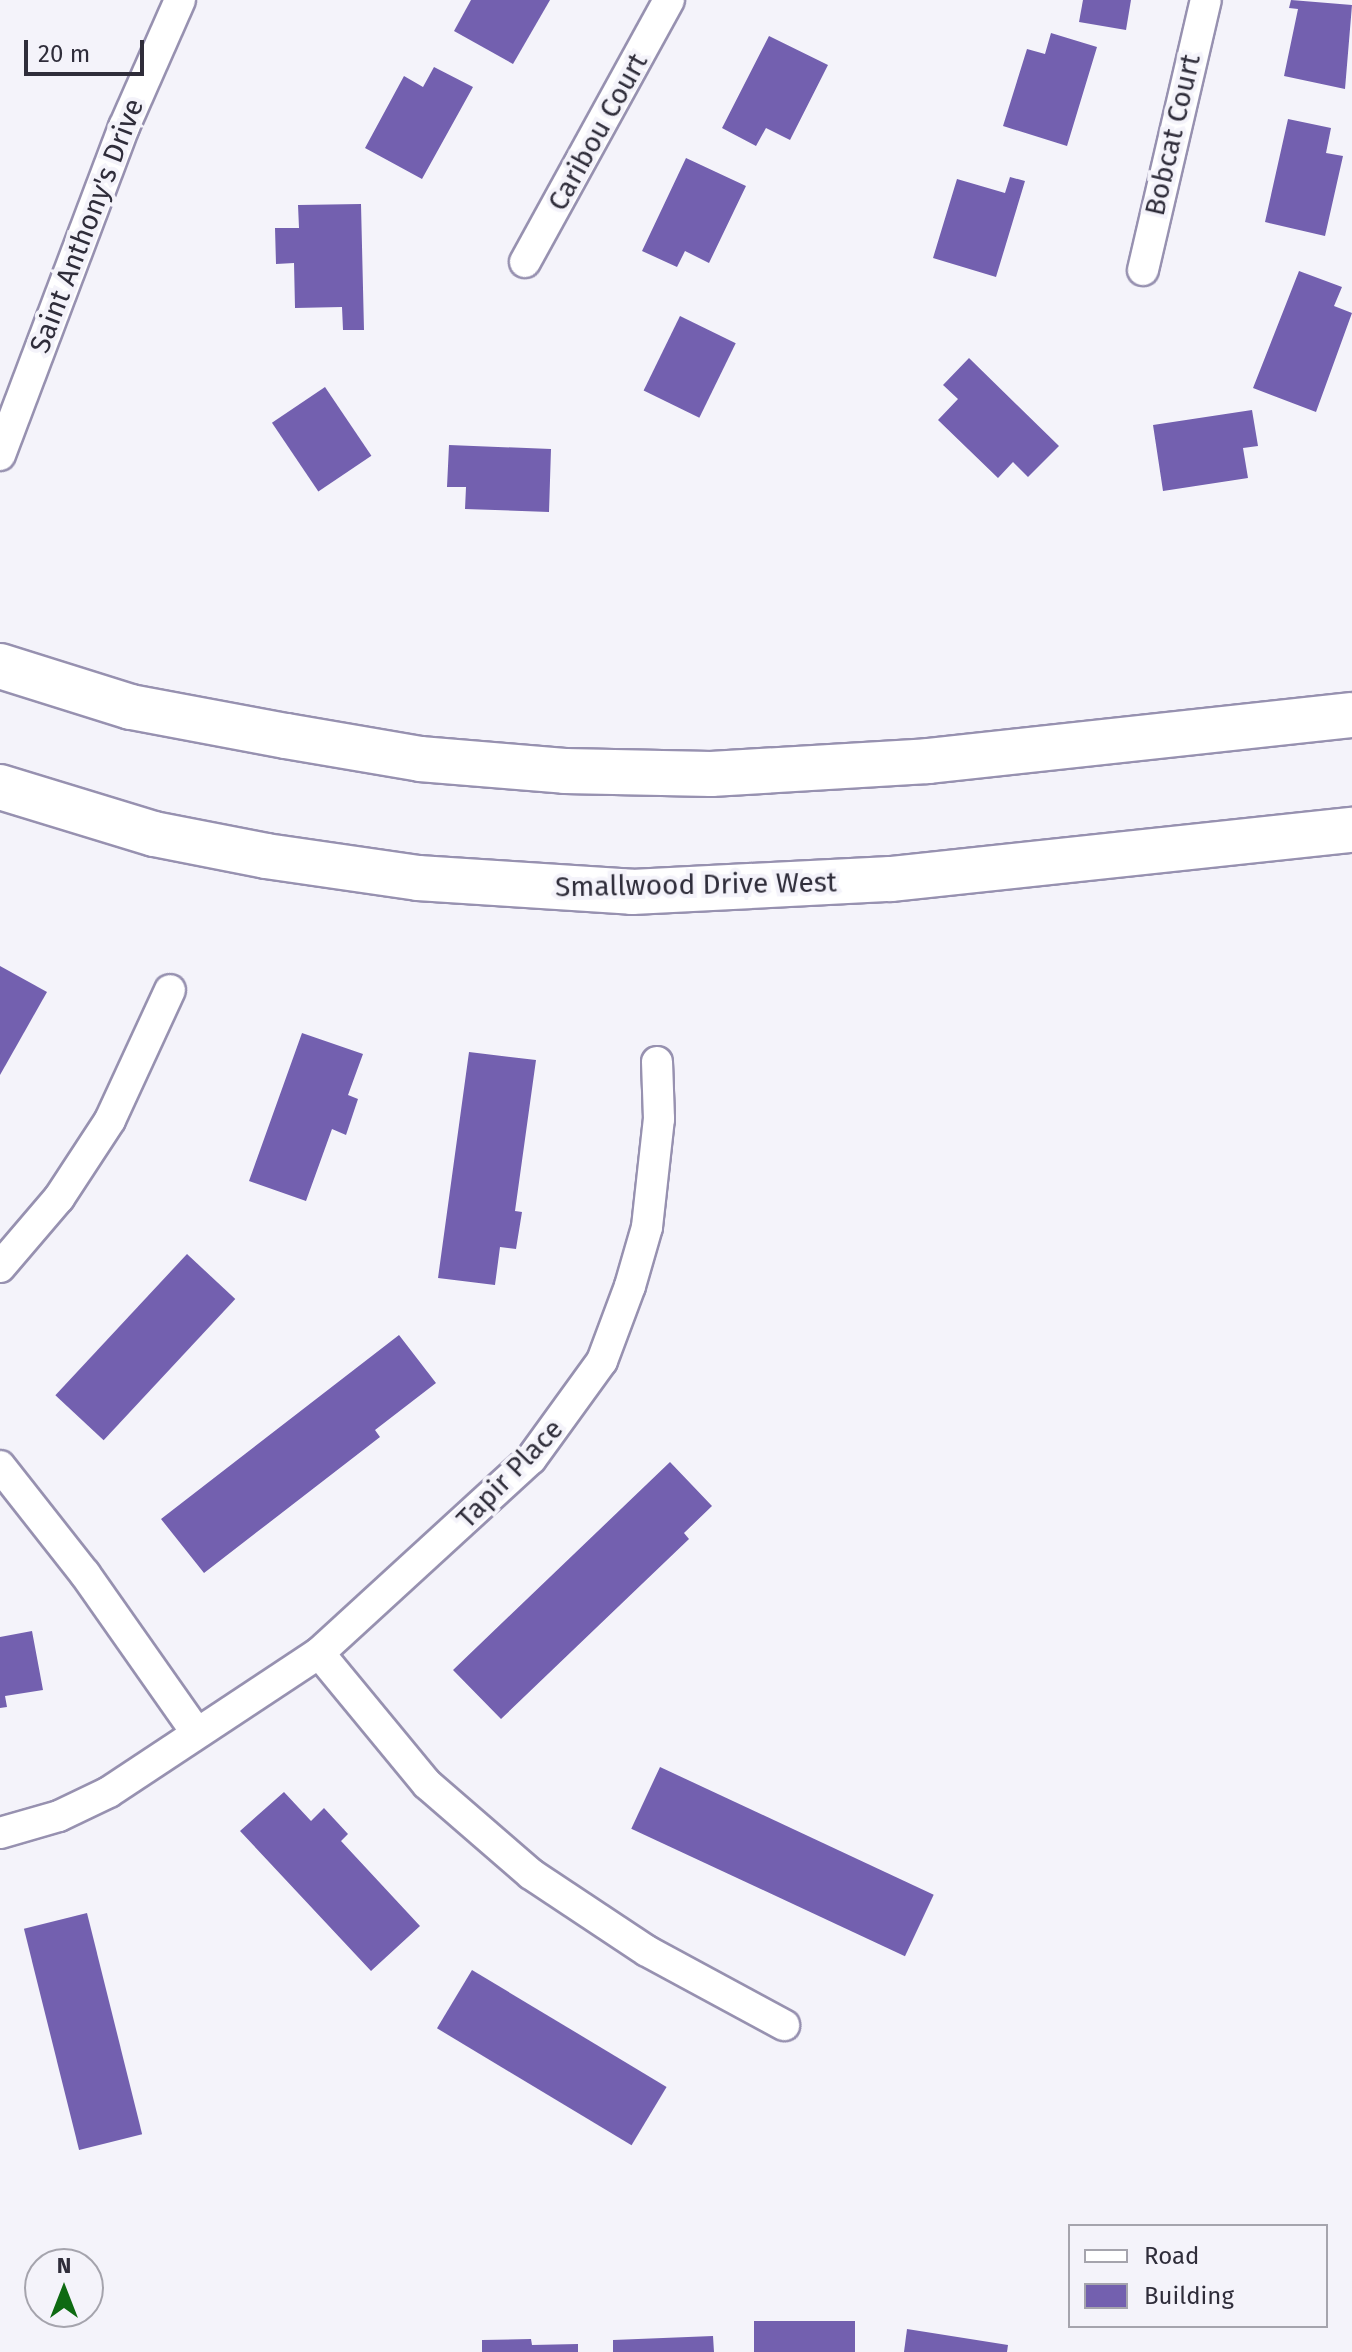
<!DOCTYPE html>
<style>
body{margin:0}
#map{position:relative;width:1352px;height:2352px;overflow:hidden;background:#f4f3fa;font-family:"Fira Sans",sans-serif}
div>[style]{position:absolute}
[style*='--x']{left:calc(var(--x)*1px);top:calc(var(--y)*1px);width:calc(var(--w)*1px);rotate:calc(var(--a)*1deg)}
.building>*{inset:0;background:#7360af;transform-origin:0 0}
.roads{filter:drop-shadow(2px 0 #9791b0) drop-shadow(-2px 0 #9791b0) drop-shadow(0 2px #9791b0) drop-shadow(0 -2px #9791b0)}
.street>*{height:30px;margin:-15px;padding:0 15px;transform-origin:15px;border-radius:15px;background:#fff}
.secondary>*{height:44px;margin:-22px;padding:0 22px;transform-origin:22px;border-radius:22px;background:#fff}
span{translate:-50% -50%;white-space:nowrap;text-align:center;line-height:1.15;-webkit-text-stroke:8px #f4f3fa;paint-order:stroke}
.street-label{font-size:28px;color:#2f2d3a}
.legend{position:absolute;left:1068px;top:2224px;width:260px;height:104px;box-sizing:border-box;background:#f4f3fa;border:2px solid #a5a4ad;margin:0;padding:10px 14px;list-style:none;font-size:24px;color:#2f2d3a}
.legend li{display:flex;align-items:center;gap:16px;height:40px}
.legend b{width:40px;border:2px solid #a5a4ad}
.north{position:absolute;left:24px;top:2248px;width:80px;height:80px;box-sizing:border-box;background:#f4f3fa;border:2px solid #a5a4ad;border-radius:50%;rotate:0deg;font-size:22px;font-weight:700;line-height:32px;text-align:center;color:#2f2d3a}
.north::after{content:'';display:block;margin:auto;width:28px;height:36px;background:#0e6a12;clip-path:polygon(50% 0,100% 100%,50% 72%,0 100%)}
.scale{position:absolute;left:24px;top:40px;width:120px;height:36px;box-sizing:border-box;border:4px solid #2f2d3a;border-top:0;padding-left:10px;font-size:24px;line-height:28px;white-space:nowrap;color:#2f2d3a;-webkit-text-stroke:6px #f4f3fa;paint-order:stroke}
</style>
<div id="map">
<div class="building">
<i style="clip-path:polygon(471px 0,550px 0,513px 64px,454px 31px)"></i>
<i style="clip-path:polygon(1083px 0,1131px 0,1126px 30px,1079px 22px)"></i>
<i style="clip-path:polygon(1291px 0,1352px 5px,1345px 89px,1284px 76px,1298px 9px,1289px 8px)"></i>
<i style="clip-path:polygon(1051px 33px,1097px 47px,1067px 146px,1003px 126px,1027px 49px,1045px 54px)"></i>
<i style="clip-path:polygon(769px 36px,828px 65px,790px 140px,766px 128px,756px 146px,722px 128px)"></i>
<i style="clip-path:polygon(434px 67px,473px 87px,422px 179px,365px 148px,404px 76px,423px 87px)"></i>
<i style="clip-path:polygon(1288px 119px,1331px 128px,1326px 153px,1343px 156px,1325px 236px,1265px 222px)"></i>
<i style="clip-path:polygon(686px 158px,746px 186px,709px 263px,685px 251px,677px 267px,642px 251px)"></i>
<i style="clip-path:polygon(1010px 177px,1025px 181px,996px 277px,933px 258px,957px 179px,1005px 193px)"></i>
<i style="clip-path:polygon(361px 204px,364px 330px,343px 330px,342px 307px,295px 308px,294px 263px,276px 264px,275px 228px,299px 228px,298px 205px)"></i>
<i style="clip-path:polygon(1299px 271px,1342px 287px,1334px 306px,1352px 313px,1316px 412px,1253px 388px)"></i>
<i style="left:680px;top:316px;width:62px;height:83px;rotate:26deg"></i>
<i style="clip-path:polygon(969px 358px,1059px 446px,1028px 477px,1013px 462px,998px 478px,938px 420px,958px 399px,943px 385px)"></i>
<i style="left:325px;top:387px;width:83px;height:64px;rotate:56deg"></i>
<i style="clip-path:polygon(1252px 410px,1258px 446px,1243px 448px,1248px 478px,1163px 491px,1153px 425px)"></i>
<i style="clip-path:polygon(449px 445px,551px 449px,549px 512px,465px 509px,466px 487px,447px 487px)"></i>
<i style="clip-path:polygon(0 966px,47px 992px,0 1075px)"></i>
<i style="clip-path:polygon(302px 1033px,363px 1054px,348px 1095px,358px 1099px,346px 1135px,332px 1129px,306px 1201px,249px 1181px)"></i>
<i style="clip-path:polygon(469px 1052px,536px 1060px,515px 1211px,522px 1212px,516px 1249px,500px 1247px,495px 1285px,438px 1278px)"></i>
<i style="left:187px;top:1254px;width:66px;height:193px;rotate:43deg"></i>
<i style="clip-path:polygon(399px 1335px,436px 1383px,375px 1430px,380px 1437px,204px 1573px,161px 1519px)"></i>
<i style="clip-path:polygon(670px 1462px,712px 1506px,684px 1533px,689px 1539px,501px 1719px,453px 1670px)"></i>
<i style="clip-path:polygon(32px 1631px,43px 1690px,5px 1696px,7px 1707px,0 1708px,0 1637px)"></i>
<i style="left:660px;top:1767px;width:302px;height:68px;rotate:25deg"></i>
<i style="clip-path:polygon(284px 1792px,311px 1821px,324px 1808px,348px 1834px,341px 1841px,420px 1926px,371px 1971px,240px 1831px)"></i>
<i style="left:87px;top:1913px;width:228px;height:65px;rotate:76deg"></i>
<i style="left:472px;top:1970px;width:227px;height:68px;rotate:31deg"></i>
<i style="left:855px;top:2321px;width:31px;height:101px;rotate:90deg"></i>
<i style="clip-path:polygon(907px 2329px,1008px 2345px,1007px 2352px,904px 2352px)"></i>
<i style="clip-path:polygon(713px 2336px,714px 2352px,613px 2352px,613px 2340px)"></i>
<i style="clip-path:polygon(531px 2339px,532px 2345px,578px 2344px,578px 2352px,482px 2352px,482px 2340px)"></i>
</div>
<div class="roads">
<div class="street">
<i style="--x:525;--y:262;--w:299;--a:-61.2"></i>
<i style="--x:1143;--y:270;--w:277;--a:-76.9"></i>
<i style="--x:0;--y:455;--w:351;--a:-69.3"></i>
<i style="--x:124;--y:127;--w:139;--a:-66.2"></i>
<i style="--x:0;--y:1267;--w:91;--a:-49.5"></i>
<i style="--x:59;--y:1198;--w:93;--a:-56.8"></i>
<i style="--x:110;--y:1120;--w:143;--a:-65.2"></i>
<i style="--x:0;--y:1466;--w:137;--a:51.8"></i>
<i style="--x:85;--y:1574;--w:193;--a:54.9"></i>
<i style="--x:319;--y:1653;--w:170;--a:50.5"></i>
<i style="--x:427;--y:1784;--w:138;--a:40.9"></i>
<i style="--x:531;--y:1874;--w:139;--a:33.6"></i>
<i style="--x:647;--y:1951;--w:156;--a:28.4"></i>
<i style="--x:0;--y:1833;--w:61;--a:-16.1"></i>
<i style="--x:59;--y:1816;--w:55;--a:-25.6"></i>
<i style="--x:109;--y:1792;--w:252;--a:-33.5"></i>
<i style="--x:319;--y:1653;--w:287;--a:-42.5"></i>
<i style="--x:531;--y:1459;--w:121;--a:-54.1"></i>
<i style="--x:602;--y:1361;--w:80;--a:-69.5"></i>
<i style="--x:630;--y:1286;--w:61;--a:-73.9"></i>
<i style="--x:647;--y:1227;--w:109;--a:-83.7"></i>
<i style="--x:659;--y:1119;--w:57;--a:-92"></i>
</div>
<div class="secondary">
<i style="--x:0;--y:666;--w:137;--a:17.4"></i>
<i style="--x:131;--y:707;--w:158;--a:10.6"></i>
<i style="--x:286;--y:736;--w:136;--a:9.7"></i>
<i style="--x:420;--y:759;--w:145;--a:4.7"></i>
<i style="--x:565;--y:771;--w:146;--a:1.2"></i>
<i style="--x:711;--y:774;--w:217;--a:-3.4"></i>
<i style="--x:928;--y:761;--w:426;--a:-6.2"></i>
<i style="--x:0;--y:787;--w:161;--a:17"></i>
<i style="--x:154;--y:834;--w:114;--a:11.1"></i>
<i style="--x:266;--y:856;--w:154;--a:8.2"></i>
<i style="--x:418;--y:878;--w:214;--a:3.7"></i>
<i style="--x:632;--y:892;--w:259;--a:-2.9"></i>
<i style="--x:891;--y:879;--w:464;--a:-6.1"></i>
</div>
</div>
<div class="street-label">
<span style="left:598px;top:132px;rotate:-61deg">Caribou Court</span>
<span style="left:1173px;top:135px;rotate:-77deg">Bobcat Court</span>
<span style="left:87px;top:226px;rotate:-69deg">Saint Anthony's Drive</span>
<span style="left:696px;top:885px;rotate:-1deg">Smallwood Drive West</span>
<span style="left:510px;top:1474px;rotate:-46deg">Tapir Place</span>
</div>
<ul class="legend">
<li><b style="height:10px;background:#fff"></b>Road</li>
<li><b style="height:22px;background:#7360af"></b>Building</li>
</ul>
<div class="north">N</div>
<div class="scale">20 m</div>
</div>
